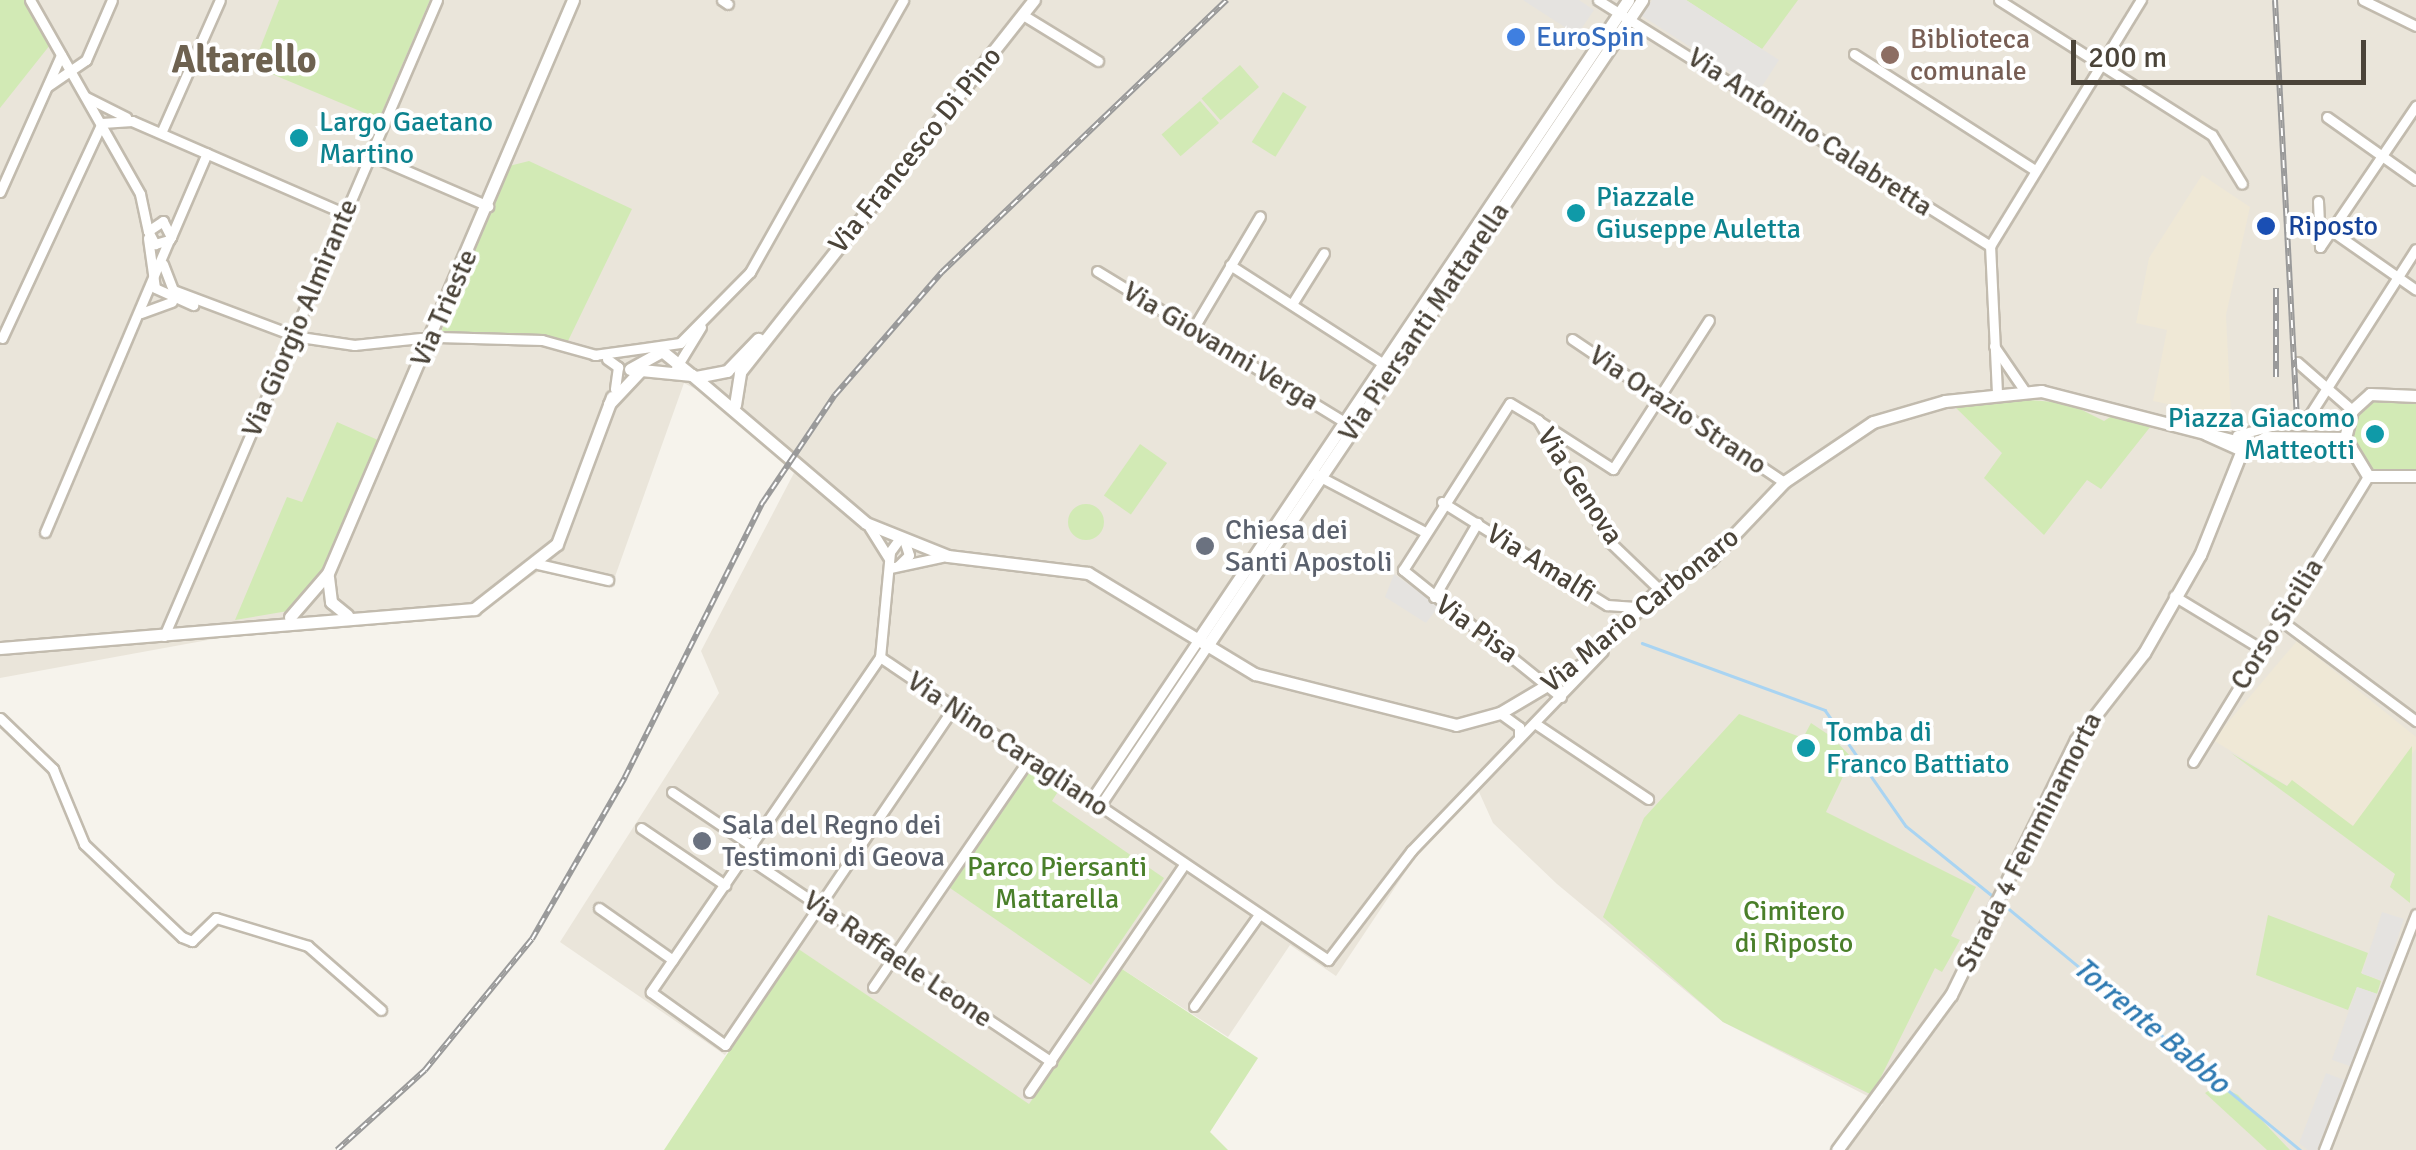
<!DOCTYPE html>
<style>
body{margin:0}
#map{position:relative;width:2416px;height:1150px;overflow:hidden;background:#f6f3ec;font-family:Signika,sans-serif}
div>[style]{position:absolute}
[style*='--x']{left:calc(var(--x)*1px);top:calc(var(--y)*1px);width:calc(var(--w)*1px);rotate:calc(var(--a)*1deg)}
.residential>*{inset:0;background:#eae5da}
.education>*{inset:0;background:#efe8d6}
.green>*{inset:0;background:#d2eab5;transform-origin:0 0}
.round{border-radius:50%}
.parking>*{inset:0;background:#e5e3e0;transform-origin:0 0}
.stream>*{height:2.5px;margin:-1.25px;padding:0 1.25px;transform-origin:1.25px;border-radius:1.25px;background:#a9d4f2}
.roads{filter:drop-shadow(2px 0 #c2bbae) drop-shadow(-2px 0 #c2bbae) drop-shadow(0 2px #c2bbae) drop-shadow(0 -2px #c2bbae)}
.minor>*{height:9px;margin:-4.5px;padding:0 4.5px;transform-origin:4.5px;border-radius:4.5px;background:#fff}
.tertiary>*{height:11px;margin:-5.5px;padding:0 5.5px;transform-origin:5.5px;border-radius:5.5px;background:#fff}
.rail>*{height:6px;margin-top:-3px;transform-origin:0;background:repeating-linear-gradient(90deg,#fff 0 8px,#9a9a9a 0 16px);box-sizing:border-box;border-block:2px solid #9a9a9a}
.dots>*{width:28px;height:28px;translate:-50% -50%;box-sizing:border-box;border:5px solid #fff;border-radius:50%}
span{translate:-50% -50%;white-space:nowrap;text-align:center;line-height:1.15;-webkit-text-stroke:8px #fff;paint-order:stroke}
.shop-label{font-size:28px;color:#366cbe}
.left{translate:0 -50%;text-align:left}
.education-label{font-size:28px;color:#785e54}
.culture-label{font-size:28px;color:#0d838f}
.right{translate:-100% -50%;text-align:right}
.street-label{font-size:28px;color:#4b4439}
.transit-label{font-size:28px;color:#164399}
.worship-label{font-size:28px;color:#5b616d}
.park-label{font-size:28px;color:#4a7f2a}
.water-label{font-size:30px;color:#2e7ab2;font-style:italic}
.district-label{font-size:38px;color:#6e6250;font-weight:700}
.scale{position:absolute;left:2071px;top:40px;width:295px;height:45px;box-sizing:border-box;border:5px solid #4b4439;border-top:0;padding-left:12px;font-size:30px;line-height:35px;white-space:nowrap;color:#4b4439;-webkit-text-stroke:8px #fff;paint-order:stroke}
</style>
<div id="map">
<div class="residential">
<i style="clip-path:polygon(0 0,2416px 0,2416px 1150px,1846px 1150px,1883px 1104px,1723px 1022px,1557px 884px,1493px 823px,1479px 792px,1414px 859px,1336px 976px,1290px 945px,1228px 1037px,1122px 969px,1029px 1105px,798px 949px,725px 1055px,560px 942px,719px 693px,701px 651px,795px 471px,731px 408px,684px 383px,612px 585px,541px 570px,471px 616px,296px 624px,0 678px)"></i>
</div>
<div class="education">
<i style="clip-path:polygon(2202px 175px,2250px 207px,2226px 315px,2231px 417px,2153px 401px,2167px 330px,2136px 323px,2149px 258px)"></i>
<i style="clip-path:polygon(2297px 641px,2416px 737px,2416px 749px,2353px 826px,2213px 740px)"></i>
</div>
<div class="green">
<i style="clip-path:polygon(0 0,25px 0,50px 45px,0 108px)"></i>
<i style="clip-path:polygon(279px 0,430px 0,379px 119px,253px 66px)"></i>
<i style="clip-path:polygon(1686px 0,1798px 0,1762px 49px)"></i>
<i style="left:1240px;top:65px;width:29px;height:51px;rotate:49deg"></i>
<i style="left:1283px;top:92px;width:28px;height:59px;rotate:32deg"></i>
<i style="left:1200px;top:101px;width:29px;height:51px;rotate:49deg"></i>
<i style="clip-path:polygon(529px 161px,632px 209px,568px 341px,441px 332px,509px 166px)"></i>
<i style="clip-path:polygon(2402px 397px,2416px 404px,2416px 469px,2372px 471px,2353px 443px,2355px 421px,2369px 403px)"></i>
<i style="clip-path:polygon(2000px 398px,2068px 403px,2104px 421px,2115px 414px,2151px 426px,2101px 489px,2087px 480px,2044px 535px,1984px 478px,2002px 453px,1954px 406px)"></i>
<i style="clip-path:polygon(337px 422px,378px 440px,319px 578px,288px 611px,235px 620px,287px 497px,302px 502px)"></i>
<i style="left:1140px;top:444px;width:33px;height:63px;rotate:35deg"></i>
<i class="round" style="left:1068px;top:504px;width:36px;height:36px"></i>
<i style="clip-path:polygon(1739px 714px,1803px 738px,1811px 723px,1832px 737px,1852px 758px,1826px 812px,1976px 887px,1951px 936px,1960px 940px,1942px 972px,1935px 968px,1872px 1095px,1723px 1022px,1603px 917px,1644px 818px)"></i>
<i style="clip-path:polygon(2412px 746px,2410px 903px,2390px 887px,2395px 874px,2231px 753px,2287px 786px,2292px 780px,2353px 826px)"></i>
<i style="clip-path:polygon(1030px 771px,1059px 790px,1052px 801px,1164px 878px,1091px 985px,950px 888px)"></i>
<i style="clip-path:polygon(2268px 915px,2368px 953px,2361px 973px,2381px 981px,2377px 994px,2357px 987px,2348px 1010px,2256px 975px)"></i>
<i style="clip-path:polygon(797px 948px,1029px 1104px,1122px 969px,1258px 1058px,1210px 1132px,1228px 1150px,664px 1150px)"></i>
<i style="clip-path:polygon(2218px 1085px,2238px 1095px,2290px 1150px,2267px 1150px,2205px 1093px)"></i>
</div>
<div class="parking">
<i style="clip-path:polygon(1523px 0,1579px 0,1594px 10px,1577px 35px)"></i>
<i style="clip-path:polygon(1652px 0,1686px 0,1779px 60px,1759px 91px,1642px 16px)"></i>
<i style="clip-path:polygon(1394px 574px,1439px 606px,1426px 623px,1385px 597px)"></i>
<i style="left:2382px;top:912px;width:23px;height:65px;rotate:18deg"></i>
<i style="left:2357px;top:987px;width:21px;height:77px;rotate:19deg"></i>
<i style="clip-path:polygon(2326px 1073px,2344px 1080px,2317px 1150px,2308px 1150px,2299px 1143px)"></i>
</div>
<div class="stream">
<i style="--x:1642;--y:643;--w:195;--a:20.1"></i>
<i style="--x:1825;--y:710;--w:141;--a:55.1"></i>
<i style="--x:1906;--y:826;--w:113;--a:38.9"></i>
<i style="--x:2003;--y:904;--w:386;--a:39.6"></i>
</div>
<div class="roads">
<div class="minor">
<i style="--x:30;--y:0;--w:223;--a:60.4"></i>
<i style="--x:140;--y:194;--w:38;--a:78"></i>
<i style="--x:722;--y:0;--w:7;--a:34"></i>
<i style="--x:1598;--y:0;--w:463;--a:32.1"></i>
<i style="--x:1999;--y:0;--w:252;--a:32.4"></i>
<i style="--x:2212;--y:135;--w:57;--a:58.5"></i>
<i style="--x:2363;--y:0;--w:59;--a:26.1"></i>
<i style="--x:1023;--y:15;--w:88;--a:31.5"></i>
<i style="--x:1854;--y:54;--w:215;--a:32.7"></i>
<i style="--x:48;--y:86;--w:46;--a:-34.4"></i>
<i style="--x:86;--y:60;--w:65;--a:-66.6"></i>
<i style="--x:86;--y:97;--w:45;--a:26.6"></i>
<i style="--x:2327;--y:117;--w:109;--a:35.3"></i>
<i style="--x:161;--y:133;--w:145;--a:-66.1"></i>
<i style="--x:370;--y:155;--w:129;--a:23.4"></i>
<i style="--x:0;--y:192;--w:150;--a:-66"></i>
<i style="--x:2318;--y:201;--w:46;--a:87.5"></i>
<i style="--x:2320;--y:247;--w:171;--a:-55.8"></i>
<i style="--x:2319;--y:222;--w:118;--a:35"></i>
<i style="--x:171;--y:237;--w:18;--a:-117"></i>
<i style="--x:163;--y:221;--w:18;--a:146"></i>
<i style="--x:148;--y:231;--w:15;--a:62"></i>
<i style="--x:155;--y:244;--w:15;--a:-16"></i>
<i style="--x:169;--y:240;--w:4;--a:-56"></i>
<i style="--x:171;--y:237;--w:91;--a:-66.8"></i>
<i style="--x:148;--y:238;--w:50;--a:82"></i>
<i style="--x:155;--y:288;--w:42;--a:24.1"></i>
<i style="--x:163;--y:264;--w:28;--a:69"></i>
<i style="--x:173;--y:290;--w:120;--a:20.6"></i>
<i style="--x:1230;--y:265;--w:187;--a:32.8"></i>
<i style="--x:1097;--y:271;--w:292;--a:31.4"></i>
<i style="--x:1292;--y:304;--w:60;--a:-57.9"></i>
<i style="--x:141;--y:313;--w:33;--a:-20"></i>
<i style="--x:1193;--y:329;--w:131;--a:-59.3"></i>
<i style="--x:300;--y:337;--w:55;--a:8.4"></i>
<i style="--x:354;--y:345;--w:67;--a:-6"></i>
<i style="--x:438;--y:337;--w:104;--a:1.7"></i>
<i style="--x:542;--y:340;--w:56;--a:15.5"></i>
<i style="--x:2;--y:338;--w:237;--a:-65.1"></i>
<i style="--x:102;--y:123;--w:30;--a:-4"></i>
<i style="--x:132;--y:121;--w:231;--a:23.5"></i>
<i style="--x:1572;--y:339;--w:256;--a:34"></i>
<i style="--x:1994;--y:346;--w:53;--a:55.7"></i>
<i style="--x:594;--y:355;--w:87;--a:-7.9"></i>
<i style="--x:680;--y:343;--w:100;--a:-45.4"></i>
<i style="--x:750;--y:272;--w:312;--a:-60.6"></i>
<i style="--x:607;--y:359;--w:14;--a:36"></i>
<i style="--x:618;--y:367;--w:22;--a:98"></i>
<i style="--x:2297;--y:362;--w:73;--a:41.1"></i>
<i style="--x:676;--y:368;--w:48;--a:-58.6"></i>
<i style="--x:1997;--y:393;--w:147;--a:-92.7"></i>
<i style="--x:1990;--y:246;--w:289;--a:-58.5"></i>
<i style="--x:2309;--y:416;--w:198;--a:-57.4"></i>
<i style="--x:1540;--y:422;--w:87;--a:32.8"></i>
<i style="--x:1613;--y:469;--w:177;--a:-57.2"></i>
<i style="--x:2237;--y:435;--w:74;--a:-14.8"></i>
<i style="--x:1315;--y:474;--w:122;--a:27.8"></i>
<i style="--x:1442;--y:502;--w:195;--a:32"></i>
<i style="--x:1607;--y:605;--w:32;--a:4"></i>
<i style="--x:868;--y:525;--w:39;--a:58"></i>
<i style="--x:45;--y:532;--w:317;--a:-67"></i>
<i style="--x:900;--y:538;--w:17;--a:126"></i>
<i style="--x:890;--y:552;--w:105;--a:95.4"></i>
<i style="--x:880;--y:657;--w:406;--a:124.4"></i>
<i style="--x:651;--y:992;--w:91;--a:35.6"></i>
<i style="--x:725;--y:1045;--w:408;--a:-55.9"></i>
<i style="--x:538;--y:564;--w:72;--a:12.9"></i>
<i style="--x:899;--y:565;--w:14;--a:-45"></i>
<i style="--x:909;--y:555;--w:16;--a:-108"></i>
<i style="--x:890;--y:568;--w:57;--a:-12.1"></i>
<i style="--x:2174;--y:596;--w:100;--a:31.2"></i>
<i style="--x:1434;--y:597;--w:86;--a:-59.8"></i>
<i style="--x:2279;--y:619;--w:171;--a:36.7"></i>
<i style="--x:164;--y:636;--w:692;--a:-66.77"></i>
<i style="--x:880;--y:657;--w:541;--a:34.07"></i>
<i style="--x:1328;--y:960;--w:137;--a:-52.7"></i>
<i style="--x:1411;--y:851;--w:277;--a:-46.2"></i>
<i style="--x:1561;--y:697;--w:203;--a:-141.2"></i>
<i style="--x:1403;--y:570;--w:198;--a:-57.4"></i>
<i style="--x:1510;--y:403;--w:33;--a:31"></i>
<i style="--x:1538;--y:420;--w:142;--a:59.5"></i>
<i style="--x:1610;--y:542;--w:68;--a:43.8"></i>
<i style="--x:1500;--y:713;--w:24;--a:36"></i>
<i style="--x:1519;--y:727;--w:11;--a:90"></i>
<i style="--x:0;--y:718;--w:74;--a:43.9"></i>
<i style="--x:53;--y:769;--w:81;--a:67.5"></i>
<i style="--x:84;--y:844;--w:135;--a:43.5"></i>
<i style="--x:182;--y:937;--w:11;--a:22"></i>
<i style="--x:192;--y:941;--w:33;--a:-44"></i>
<i style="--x:216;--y:918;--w:96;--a:16.9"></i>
<i style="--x:308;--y:946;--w:97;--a:41.2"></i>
<i style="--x:1536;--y:724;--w:135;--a:33.8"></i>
<i style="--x:2193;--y:762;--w:335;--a:-58.5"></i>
<i style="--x:672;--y:792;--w:97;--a:34"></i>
<i style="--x:1090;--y:801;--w:194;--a:-56.1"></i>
<i style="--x:1099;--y:807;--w:194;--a:-56.1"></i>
<i style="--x:641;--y:828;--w:102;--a:34.2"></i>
<i style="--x:745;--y:856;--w:369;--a:33.9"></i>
<i style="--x:599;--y:908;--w:90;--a:35.1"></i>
<i style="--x:873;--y:987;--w:276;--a:-55.6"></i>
<i style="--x:1194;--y:1006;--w:110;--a:-54.6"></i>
<i style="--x:1029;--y:1092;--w:275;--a:-55.7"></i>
<i style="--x:2324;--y:1150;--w:253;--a:-68.7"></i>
</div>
<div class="tertiary">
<i style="--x:630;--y:369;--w:37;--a:-29"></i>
<i style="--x:662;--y:351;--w:38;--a:39"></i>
<i style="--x:696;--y:377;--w:32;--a:-11"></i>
<i style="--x:727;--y:371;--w:45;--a:-45.9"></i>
<i style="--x:2416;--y:396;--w:46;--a:-177.5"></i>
<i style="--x:2370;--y:394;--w:24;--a:138"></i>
<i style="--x:2352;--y:410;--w:29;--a:104"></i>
<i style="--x:2345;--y:438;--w:44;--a:58.8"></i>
<i style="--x:2368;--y:476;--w:48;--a:0"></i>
<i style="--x:609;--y:404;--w:47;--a:-46.7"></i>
<i style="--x:641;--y:370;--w:51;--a:5.6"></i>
<i style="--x:692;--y:375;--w:228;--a:40.4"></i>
<i style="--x:866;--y:523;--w:88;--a:21.9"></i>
<i style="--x:948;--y:556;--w:141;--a:6.9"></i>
<i style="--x:1088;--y:573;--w:195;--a:31.2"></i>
<i style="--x:1255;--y:674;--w:207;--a:14.2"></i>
<i style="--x:1456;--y:725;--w:46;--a:-15.3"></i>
<i style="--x:1500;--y:713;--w:100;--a:-30.7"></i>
<i style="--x:1586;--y:662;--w:103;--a:-45"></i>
<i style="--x:1659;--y:589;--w:59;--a:-29.6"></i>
<i style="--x:1710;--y:560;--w:108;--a:-46.5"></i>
<i style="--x:1784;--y:482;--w:107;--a:-34"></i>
<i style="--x:1873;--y:422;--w:75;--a:-16.3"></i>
<i style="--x:1945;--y:401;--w:97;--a:-5.9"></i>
<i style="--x:2041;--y:391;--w:213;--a:14.4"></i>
<i style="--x:735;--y:405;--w:33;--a:-81"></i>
<i style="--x:740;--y:372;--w:474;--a:-51.7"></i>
<i style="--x:2206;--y:434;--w:39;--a:24"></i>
<i style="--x:328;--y:577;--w:25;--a:83"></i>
<i style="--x:331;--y:602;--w:21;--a:39"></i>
<i style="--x:290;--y:617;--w:58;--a:-49.2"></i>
<i style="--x:328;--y:573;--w:623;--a:-66.85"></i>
<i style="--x:1198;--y:640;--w:771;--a:-56.1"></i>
<i style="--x:1207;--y:646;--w:779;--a:-56.04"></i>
<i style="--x:0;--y:648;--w:476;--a:-4.7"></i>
<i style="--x:474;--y:609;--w:105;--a:-38.1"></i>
<i style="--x:557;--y:544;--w:157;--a:-69.5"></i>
<i style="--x:1837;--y:1150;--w:192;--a:-53.7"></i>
<i style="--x:1951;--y:995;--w:284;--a:-63.9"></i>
<i style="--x:2076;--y:740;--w:110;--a:-52"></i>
<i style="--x:2144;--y:653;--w:113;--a:-60.3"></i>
<i style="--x:2200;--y:555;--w:113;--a:-68.2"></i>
<i style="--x:2242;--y:450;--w:27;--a:-28"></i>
<i style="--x:2266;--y:437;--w:79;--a:0.7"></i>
</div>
</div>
<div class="rail">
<i style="--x:2275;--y:0;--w:415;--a:87"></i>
<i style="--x:2276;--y:377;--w:89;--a:-90"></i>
<i style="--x:337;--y:1150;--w:119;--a:-42.3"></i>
<i style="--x:425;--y:1070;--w:169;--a:-50.8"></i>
<i style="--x:532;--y:939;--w:187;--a:-60.1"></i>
<i style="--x:625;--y:777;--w:308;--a:-63.4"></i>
<i style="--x:763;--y:502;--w:129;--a:-56.1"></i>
<i style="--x:835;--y:395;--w:163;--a:-49"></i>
<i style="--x:942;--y:272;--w:394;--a:-43.7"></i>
</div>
<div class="dots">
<i style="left:1516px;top:37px;background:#3f7fe0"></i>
<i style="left:1890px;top:55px;background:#8d6e63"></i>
<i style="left:299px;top:138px;background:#0f9aa8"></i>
<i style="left:1576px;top:213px;background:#0f9aa8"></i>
<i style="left:2266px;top:226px;background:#1a4fb4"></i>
<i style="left:2375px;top:434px;background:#0f9aa8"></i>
<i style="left:1205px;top:546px;background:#6b7280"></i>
<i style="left:1806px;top:748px;background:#0f9aa8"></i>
<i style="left:702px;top:841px;background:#6b7280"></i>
</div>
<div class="shop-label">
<span class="left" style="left:1536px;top:37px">EuroSpin</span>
</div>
<div class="education-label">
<span class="left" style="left:1910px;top:55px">Biblioteca<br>comunale</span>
</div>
<div class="culture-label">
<span class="left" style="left:319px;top:138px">Largo Gaetano<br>Martino</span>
<span class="left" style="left:1596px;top:213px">Piazzale<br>Giuseppe Auletta</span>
<span class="right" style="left:2355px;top:434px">Piazza Giacomo<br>Matteotti</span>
<span class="left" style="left:1826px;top:748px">Tomba di<br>Franco Battiato</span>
</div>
<div class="street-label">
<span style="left:1810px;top:132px;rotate:33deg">Via Antonino Calabretta</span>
<span style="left:915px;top:150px;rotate:-51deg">Via Francesco Di Pino</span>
<span style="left:444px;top:308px;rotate:-66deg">Via Trieste</span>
<span style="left:300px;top:318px;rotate:-67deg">Via Giorgio Almirante</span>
<span style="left:1424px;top:322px;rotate:-56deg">Via Piersanti Mattarella</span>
<span style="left:1221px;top:346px;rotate:31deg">Via Giovanni Verga</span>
<span style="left:1678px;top:410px;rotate:34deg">Via Orazio Strano</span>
<span style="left:1580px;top:486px;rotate:57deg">Via Genova</span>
<span style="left:1541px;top:563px;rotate:32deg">Via Amalfi</span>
<span style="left:1640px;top:610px;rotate:-39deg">Via Mario Carbonaro</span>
<span style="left:2277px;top:624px;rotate:-58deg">Corso Sicilia</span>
<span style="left:1477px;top:629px;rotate:36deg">Via Pisa</span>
<span style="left:1008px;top:744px;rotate:34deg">Via Nino Caragliano</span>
<span style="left:2029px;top:842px;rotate:-63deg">Strada 4 Femminamorta</span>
<span style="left:898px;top:959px;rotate:34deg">Via Raffaele Leone</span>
</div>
<div class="transit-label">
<span class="left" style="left:2288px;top:226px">Riposto</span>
</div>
<div class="worship-label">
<span class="left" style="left:1225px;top:546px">Chiesa dei<br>Santi Apostoli</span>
<span class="left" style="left:722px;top:841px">Sala del Regno dei<br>Testimoni di Geova</span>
</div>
<div class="park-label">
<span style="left:1057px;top:883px">Parco Piersanti<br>Mattarella</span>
<span style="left:1794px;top:927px">Cimitero<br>di Riposto</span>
</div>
<div class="water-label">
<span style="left:2151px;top:1026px;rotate:40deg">Torrente Babbo</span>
</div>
<div class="district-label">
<span style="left:244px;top:60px">Altarello</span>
</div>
<div class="scale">200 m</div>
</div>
